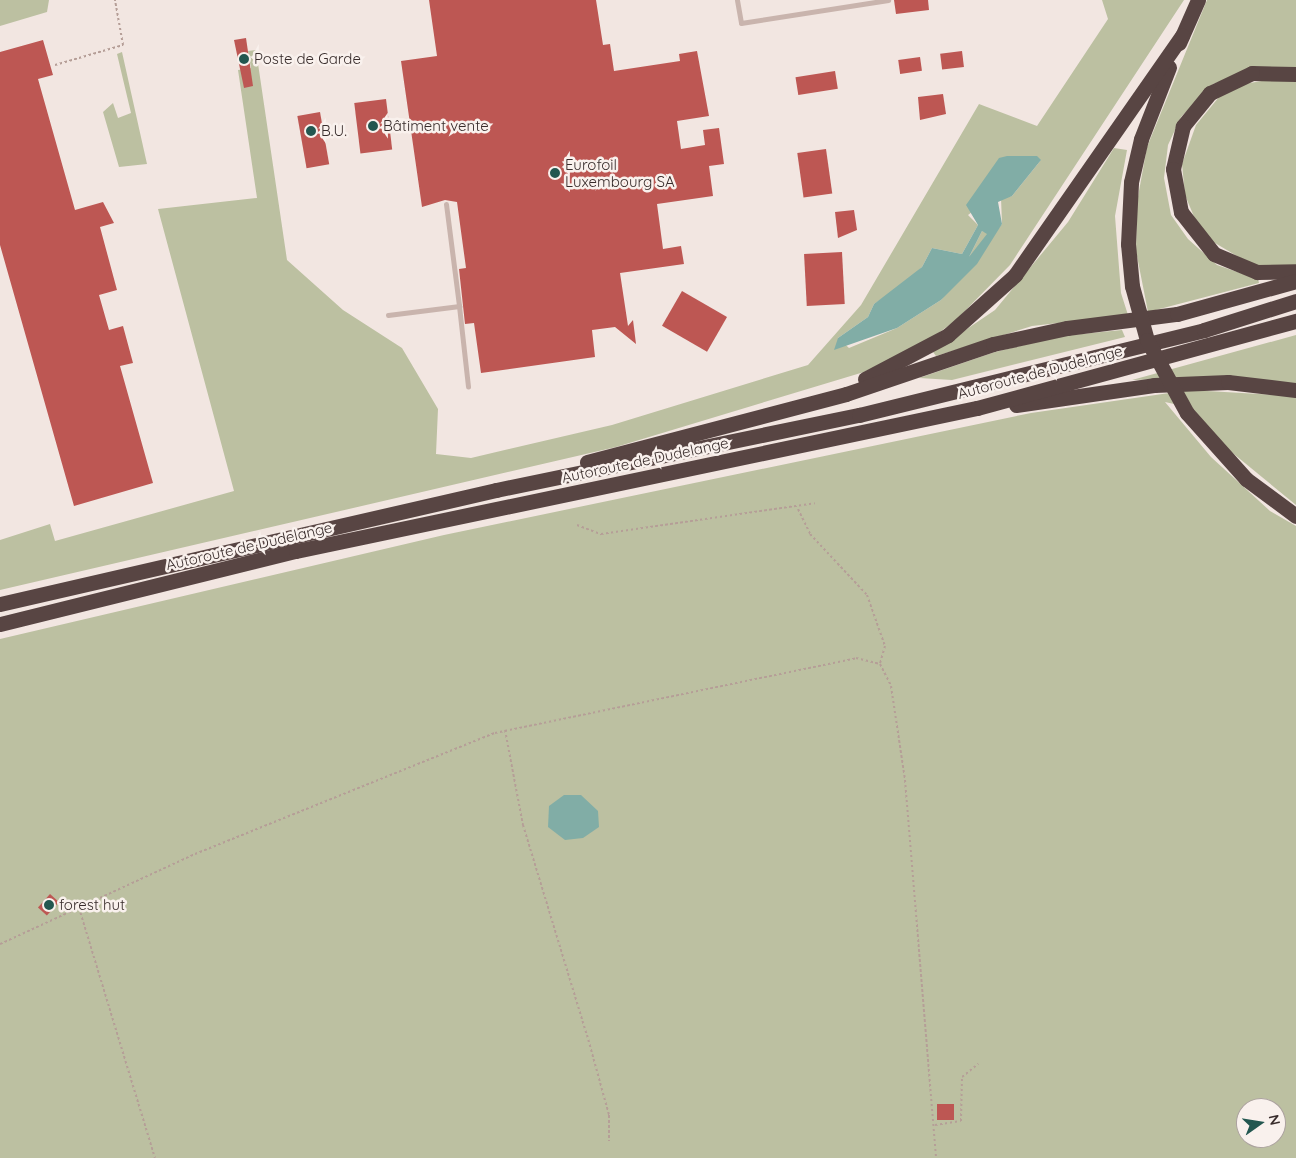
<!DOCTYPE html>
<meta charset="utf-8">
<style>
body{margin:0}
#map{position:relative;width:1296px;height:1158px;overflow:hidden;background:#f2e6e1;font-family:Quicksand,sans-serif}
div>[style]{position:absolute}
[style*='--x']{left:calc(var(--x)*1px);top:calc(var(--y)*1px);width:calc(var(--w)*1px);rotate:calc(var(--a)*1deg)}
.green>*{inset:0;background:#bcc0a1}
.water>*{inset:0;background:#81ada6}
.building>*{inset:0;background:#bd5753;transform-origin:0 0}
.path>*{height:2px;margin-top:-1px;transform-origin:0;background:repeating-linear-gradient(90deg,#b59e97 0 2.5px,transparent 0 5px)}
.lane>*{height:5px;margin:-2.5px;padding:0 2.5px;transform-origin:2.5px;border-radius:2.5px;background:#c9b4ad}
.highway>*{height:15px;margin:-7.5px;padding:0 7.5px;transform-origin:7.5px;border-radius:7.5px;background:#584543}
.highway-bridge>*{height:15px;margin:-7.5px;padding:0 7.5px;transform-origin:7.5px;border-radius:7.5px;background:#584543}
.dots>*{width:14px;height:14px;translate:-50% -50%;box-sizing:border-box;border:2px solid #f9f1ed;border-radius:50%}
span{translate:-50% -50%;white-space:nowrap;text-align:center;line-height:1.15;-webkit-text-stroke:5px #f9f1ed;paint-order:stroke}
.poi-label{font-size:15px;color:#382c2b}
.left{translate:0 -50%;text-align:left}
.street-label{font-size:15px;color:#382c2b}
.north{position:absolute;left:1236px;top:1098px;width:50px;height:50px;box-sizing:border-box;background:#f9f1ed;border:1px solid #aca29f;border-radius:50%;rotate:77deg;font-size:14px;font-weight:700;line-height:20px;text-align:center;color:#382c2b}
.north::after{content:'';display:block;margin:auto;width:18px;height:22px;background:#235750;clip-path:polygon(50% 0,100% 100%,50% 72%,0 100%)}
</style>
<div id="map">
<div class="green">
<i style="clip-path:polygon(0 0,49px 0,47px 12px,0 26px)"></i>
<i style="clip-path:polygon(evenodd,1102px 0,1184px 0,1010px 265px,955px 321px,926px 342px,864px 372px,616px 447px,0 590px,0 540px,50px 524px,55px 541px,234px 491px,158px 209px,257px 198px,238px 70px,251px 68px,248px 51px,256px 50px,287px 260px,343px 310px,402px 348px,438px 409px,436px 454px,471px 458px,612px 425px,808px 365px,861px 305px,979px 104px,1037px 126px,1108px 19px,1102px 0,1041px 160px,1012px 196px,1001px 198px,1002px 224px,941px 300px,897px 328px,849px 348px,838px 338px,868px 317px,874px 304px,905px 283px,922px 267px,932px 248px,962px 254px,978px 225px,968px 215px,1041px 160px)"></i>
<i style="clip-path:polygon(1207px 0,1296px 0,1296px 67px,1261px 67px,1213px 84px,1181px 117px,1168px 145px,1164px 178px,1171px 215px,1188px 239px,1217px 265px,1258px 279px,1259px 283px,1148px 312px,1136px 251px,1137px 202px,1147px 147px)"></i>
<i style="clip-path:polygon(122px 52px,147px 164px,119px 167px,103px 112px,113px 103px,118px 118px,131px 113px,117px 54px)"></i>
<i style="clip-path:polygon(1279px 78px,1296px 82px,1296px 265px,1252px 265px,1210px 240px,1195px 219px,1185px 195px,1182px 164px,1196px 125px,1219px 97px,1244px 84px)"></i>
<i style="clip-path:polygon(1114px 148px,1127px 150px,1115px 216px,1121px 293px,1128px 315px,1032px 326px,936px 356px,933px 352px,995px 310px,1068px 222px)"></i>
<i style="clip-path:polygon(982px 231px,988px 233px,973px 258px,969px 257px)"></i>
<i style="clip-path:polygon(1122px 330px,1125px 337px,952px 380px,919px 378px,995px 352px,1061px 336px)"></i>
<i style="clip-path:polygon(1296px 335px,1296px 384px,1226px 377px,1132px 380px)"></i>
<i style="clip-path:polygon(evenodd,1190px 390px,1296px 396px,1296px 505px,1229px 450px,1192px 408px,1165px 402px,1211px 457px,1270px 511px,1296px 526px,1296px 1158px,0 1158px,0 639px,444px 535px,1031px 413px,1190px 390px,1246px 1108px,1276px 1108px,1276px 1138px,1246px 1138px,1246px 1108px)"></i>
</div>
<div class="water">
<i style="clip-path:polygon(evenodd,1007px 156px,1037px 156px,1041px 160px,1012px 196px,998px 202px,1002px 224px,977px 264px,941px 300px,897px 328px,834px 350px,838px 338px,868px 317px,874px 304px,922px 267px,932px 248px,962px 254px,978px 225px,966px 205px,999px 158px,1007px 156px,982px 231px,987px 234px,969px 257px,982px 231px)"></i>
<i style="clip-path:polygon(564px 795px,581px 795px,598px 811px,599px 827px,583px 838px,565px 840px,548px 827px,549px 806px)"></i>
</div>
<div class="building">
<i style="clip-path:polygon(429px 0,596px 0,603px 45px,610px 44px,614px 71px,680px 61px,679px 54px,697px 51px,709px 116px,677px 121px,681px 149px,705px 145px,703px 130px,719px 128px,724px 164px,709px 166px,713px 196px,657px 204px,663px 249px,681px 246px,684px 264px,620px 273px,628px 326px,633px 320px,636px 344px,615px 327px,592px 330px,595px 357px,481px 373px,474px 323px,465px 324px,459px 269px,466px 268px,457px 202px,445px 200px,422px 207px,401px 61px,437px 56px)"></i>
<i style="clip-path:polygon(894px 0,928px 0,929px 10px,896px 14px)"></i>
<i style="clip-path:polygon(246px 38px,253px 86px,244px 88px,234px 40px)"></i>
<i style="clip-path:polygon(43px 40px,53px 75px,38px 79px,75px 210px,103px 202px,114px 223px,100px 227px,117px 290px,99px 295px,109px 330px,123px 326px,133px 363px,120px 366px,153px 483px,74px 506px,0 245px,0 52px)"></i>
<i style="left:962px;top:51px;width:16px;height:22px;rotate:83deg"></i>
<i style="left:920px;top:57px;width:14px;height:22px;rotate:82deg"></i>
<i style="left:835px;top:71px;width:18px;height:40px;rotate:81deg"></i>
<i style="clip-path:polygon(943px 94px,946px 114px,920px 120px,918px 97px)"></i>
<i style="left:386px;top:99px;width:51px;height:32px;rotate:83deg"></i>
<i style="left:320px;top:112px;width:53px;height:23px;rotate:80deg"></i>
<i style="left:826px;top:149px;width:45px;height:29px;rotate:82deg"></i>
<i style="clip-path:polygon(854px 210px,857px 230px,838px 238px,835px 212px)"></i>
<i style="left:842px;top:252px;width:52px;height:38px;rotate:87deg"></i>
<i style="left:682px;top:291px;width:52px;height:40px;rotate:30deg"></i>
<i style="left:50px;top:894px;width:12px;height:18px;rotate:42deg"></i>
<i style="left:937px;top:1104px;width:17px;height:16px"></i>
</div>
<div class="path">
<i style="--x:55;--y:65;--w:71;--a:-16.4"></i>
<i style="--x:123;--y:45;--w:46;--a:-100.1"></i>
<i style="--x:798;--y:509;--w:28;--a:64"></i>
<i style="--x:810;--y:534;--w:83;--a:46.9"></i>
<i style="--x:867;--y:595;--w:54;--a:70.6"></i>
<i style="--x:885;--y:646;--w:19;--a:106"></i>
<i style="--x:577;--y:525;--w:26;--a:21"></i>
<i style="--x:601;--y:534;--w:216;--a:-8.2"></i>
<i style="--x:505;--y:730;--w:97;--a:79.3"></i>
<i style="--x:523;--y:825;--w:220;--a:73.1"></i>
<i style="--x:587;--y:1035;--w:83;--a:74.6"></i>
<i style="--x:609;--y:1115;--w:26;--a:90"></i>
<i style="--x:79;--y:908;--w:261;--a:73.1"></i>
<i style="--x:0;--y:944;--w:215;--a:-24.8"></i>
<i style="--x:195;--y:854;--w:323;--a:-22"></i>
<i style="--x:495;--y:733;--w:369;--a:-11.7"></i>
<i style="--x:856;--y:658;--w:25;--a:14"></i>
<i style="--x:880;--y:664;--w:25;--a:63"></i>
<i style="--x:891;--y:686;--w:95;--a:81.5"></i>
<i style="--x:905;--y:780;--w:379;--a:85.3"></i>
<i style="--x:935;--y:1125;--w:26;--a:-9"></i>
<i style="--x:961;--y:1121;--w:44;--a:-88.7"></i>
<i style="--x:962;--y:1077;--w:21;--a:-39"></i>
</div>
<div class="lane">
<i style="--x:737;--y:0;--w:23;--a:80"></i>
<i style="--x:741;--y:23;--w:149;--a:-8.9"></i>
<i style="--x:446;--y:204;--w:103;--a:82.7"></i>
<i style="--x:388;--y:315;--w:72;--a:-7.2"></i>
<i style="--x:459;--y:306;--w:81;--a:83.6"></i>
</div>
<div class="highway">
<i style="--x:1179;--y:43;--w:47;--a:-66.2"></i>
<i style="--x:1296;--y:74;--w:44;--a:-178.7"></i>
<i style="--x:1252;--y:73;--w:47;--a:154.5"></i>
<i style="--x:1210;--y:93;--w:43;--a:129.3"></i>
<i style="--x:1183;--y:126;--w:44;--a:103.1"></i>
<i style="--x:1173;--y:169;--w:44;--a:79.5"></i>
<i style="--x:1181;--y:212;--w:53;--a:51.8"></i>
<i style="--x:1214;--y:254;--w:47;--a:22.7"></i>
<i style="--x:1257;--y:272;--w:39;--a:-1"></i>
<i style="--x:1132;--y:286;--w:42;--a:-95.4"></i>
<i style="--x:1128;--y:244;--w:62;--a:-87.2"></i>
<i style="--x:1131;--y:182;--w:44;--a:-76.9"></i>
<i style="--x:1141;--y:139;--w:77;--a:-68.7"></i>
<i style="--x:865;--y:379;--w:94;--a:-27.9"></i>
<i style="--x:948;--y:335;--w:90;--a:-41.8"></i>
<i style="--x:1015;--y:275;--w:292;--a:-55.1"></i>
<i style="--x:1016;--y:405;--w:139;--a:-8.2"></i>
<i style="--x:1154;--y:385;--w:74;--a:-2.3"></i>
<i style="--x:1228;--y:382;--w:68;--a:6.7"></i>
<i style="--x:1187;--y:413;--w:89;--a:48.2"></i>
<i style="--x:1246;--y:479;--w:62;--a:36.5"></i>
<i style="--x:587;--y:462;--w:268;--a:-14.7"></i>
<i style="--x:846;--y:394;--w:155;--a:-18.8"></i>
<i style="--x:993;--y:344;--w:76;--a:-12.2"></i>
<i style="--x:1067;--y:328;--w:111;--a:-7.3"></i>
<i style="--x:1177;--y:314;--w:123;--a:-15.5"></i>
<i style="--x:0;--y:604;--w:509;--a:-12.94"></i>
<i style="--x:496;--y:490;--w:371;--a:-11.7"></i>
<i style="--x:859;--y:415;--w:355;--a:-13.8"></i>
<i style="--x:1204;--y:330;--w:96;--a:-17.5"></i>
<i style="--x:0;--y:624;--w:305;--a:-13.9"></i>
<i style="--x:296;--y:551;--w:696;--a:-11.86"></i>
<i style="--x:977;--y:408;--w:331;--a:-15.3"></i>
</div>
<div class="highway-bridge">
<i style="--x:1132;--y:286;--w:56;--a:74.5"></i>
<i style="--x:1147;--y:340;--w:83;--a:61.3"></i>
</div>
<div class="dots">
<i style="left:244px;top:59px;background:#235750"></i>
<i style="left:373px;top:126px;background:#235750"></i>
<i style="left:311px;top:131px;background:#235750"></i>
<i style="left:555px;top:173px;background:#235750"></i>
<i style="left:49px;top:905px;background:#235750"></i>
</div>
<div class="poi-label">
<span class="left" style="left:254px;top:59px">Poste de Garde</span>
<span class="left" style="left:383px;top:126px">Bâtiment vente</span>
<span class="left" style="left:321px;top:131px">B.U.</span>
<span class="left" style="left:565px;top:173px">Eurofoil<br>Luxembourg SA</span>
<span class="left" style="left:59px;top:905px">forest hut</span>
</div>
<div class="street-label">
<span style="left:1040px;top:372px;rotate:-15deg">Autoroute de Dudelange</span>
<span style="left:645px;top:460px;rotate:-12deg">Autoroute de Dudelange</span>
<span style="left:249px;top:546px;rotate:-13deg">Autoroute de Dudelange</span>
</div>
<div class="north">N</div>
</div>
